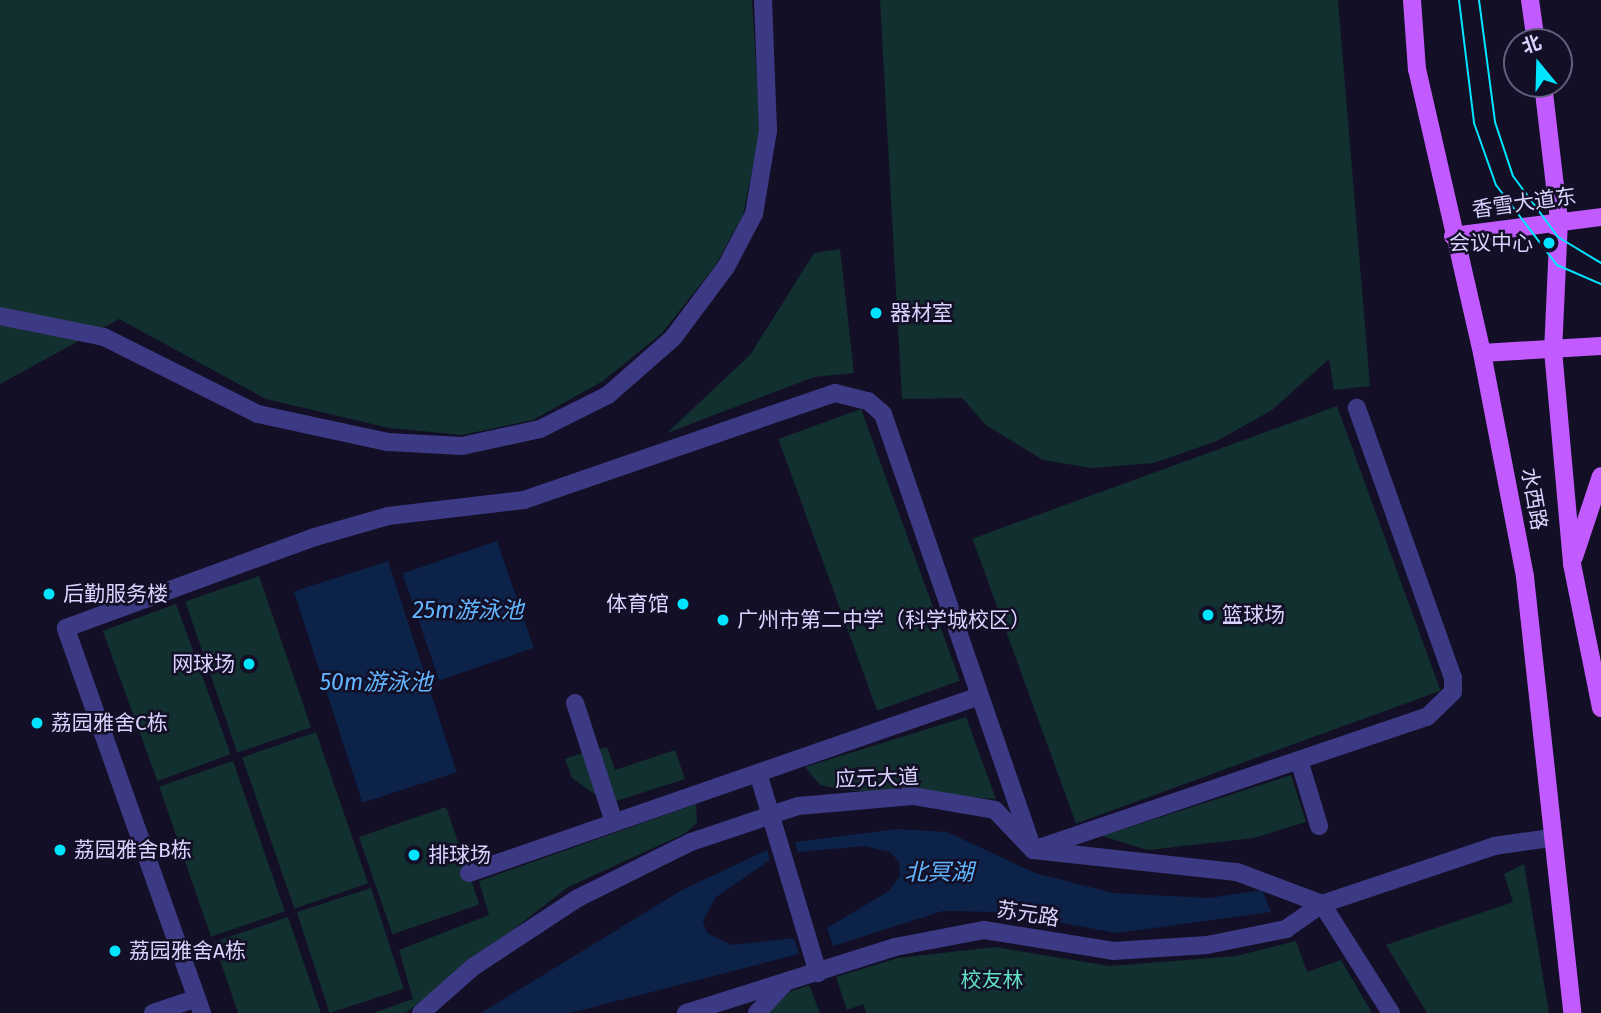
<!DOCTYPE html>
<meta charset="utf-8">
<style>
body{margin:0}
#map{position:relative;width:1601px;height:1013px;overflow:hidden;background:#130f26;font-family:"Fira Sans","Noto Sans SC",sans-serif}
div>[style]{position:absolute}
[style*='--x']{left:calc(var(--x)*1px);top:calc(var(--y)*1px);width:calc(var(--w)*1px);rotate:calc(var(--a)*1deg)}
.green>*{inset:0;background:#12302f;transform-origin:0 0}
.water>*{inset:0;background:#0c2248;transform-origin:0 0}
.minor>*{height:18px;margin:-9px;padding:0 9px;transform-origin:9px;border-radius:9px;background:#3d3a85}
.major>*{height:18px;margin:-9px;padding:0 9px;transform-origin:9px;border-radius:9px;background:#c25bff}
.tram>*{height:2px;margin:-1px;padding:0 1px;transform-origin:1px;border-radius:1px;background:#00e5ff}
.dots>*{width:19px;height:19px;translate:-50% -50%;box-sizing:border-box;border:4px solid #130f26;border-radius:50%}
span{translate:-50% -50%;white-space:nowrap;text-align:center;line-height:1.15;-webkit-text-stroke:5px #130f26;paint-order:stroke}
.street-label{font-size:21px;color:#d9d4ff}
.poi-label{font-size:21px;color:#d9d4ff}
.right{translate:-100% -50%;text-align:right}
.left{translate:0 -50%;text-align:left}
.park-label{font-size:21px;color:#5fe0c0}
.water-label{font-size:23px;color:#62b6ff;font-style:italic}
.north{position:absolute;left:1503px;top:28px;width:70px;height:70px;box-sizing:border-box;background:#130f26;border:2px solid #625e7d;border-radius:50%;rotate:341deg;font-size:19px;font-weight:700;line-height:28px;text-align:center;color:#d9d4ff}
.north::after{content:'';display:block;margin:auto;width:24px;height:32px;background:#00e5ff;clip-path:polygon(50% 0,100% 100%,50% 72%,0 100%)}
</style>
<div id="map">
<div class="green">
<i style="clip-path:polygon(0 0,752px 0,760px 131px,743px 215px,715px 266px,662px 333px,603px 381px,533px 420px,462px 435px,389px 428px,266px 399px,119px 319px,0 384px)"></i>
<i style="clip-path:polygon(880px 0,1338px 0,1370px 386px,1334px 390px,1329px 359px,1272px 410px,1217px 441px,1154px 463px,1091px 468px,1043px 460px,986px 425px,962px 398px,902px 399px)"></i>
<i style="clip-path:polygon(840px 249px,854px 373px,814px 377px,667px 433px,750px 355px,814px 253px)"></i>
<i style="left:1337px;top:406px;width:303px;height:388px;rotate:70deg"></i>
<i style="left:861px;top:409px;width:289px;height:88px;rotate:70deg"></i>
<i style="left:259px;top:576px;width:160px;height:78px;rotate:71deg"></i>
<i style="left:176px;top:604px;width:160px;height:78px;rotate:70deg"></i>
<i style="clip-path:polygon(966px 717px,996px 799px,846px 790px,820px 785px,805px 767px)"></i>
<i style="left:316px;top:732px;width:160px;height:78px;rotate:71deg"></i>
<i style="clip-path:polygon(607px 747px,615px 770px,675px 750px,685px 779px,613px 802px,596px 750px)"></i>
<i style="clip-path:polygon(585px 752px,600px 798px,572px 778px,565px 759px)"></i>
<i style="left:233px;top:761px;width:159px;height:78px;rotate:71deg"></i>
<i style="clip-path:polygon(1291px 775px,1306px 822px,1254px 838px,1148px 850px,1102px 836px)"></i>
<i style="clip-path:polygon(696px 804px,697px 823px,684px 834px,568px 887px,406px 1013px,373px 1013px,413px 999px,399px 950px,489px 915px,479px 881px)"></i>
<i style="left:446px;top:807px;width:103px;height:92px;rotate:71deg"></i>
<i style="clip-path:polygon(1524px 864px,1549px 1013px,1427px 1013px,1386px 945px,1513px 902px,1504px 874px)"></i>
<i style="left:371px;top:888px;width:106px;height:78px;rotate:72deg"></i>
<i style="clip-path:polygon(288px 917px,321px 1013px,238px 1013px,214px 942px)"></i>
<i style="clip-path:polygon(1296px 941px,1307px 972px,1341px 960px,1372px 1013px,866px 1013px,863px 1004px,847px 1010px,836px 977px,898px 958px,995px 947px,1110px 966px,1236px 956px)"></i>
<i style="clip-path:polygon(809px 985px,820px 1013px,768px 1013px,789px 992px)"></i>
</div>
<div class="water">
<i style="left:497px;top:541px;width:113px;height:100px;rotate:71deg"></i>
<i style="left:388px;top:561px;width:222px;height:99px;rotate:72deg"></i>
<i style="clip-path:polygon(897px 829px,947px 832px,1035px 873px,1113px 893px,1209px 898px,1262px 890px,1271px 912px,1117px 933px,1000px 912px,943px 911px,833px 946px,827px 928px,889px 891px,900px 876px,899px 862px,890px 852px,864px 846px,798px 852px,795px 842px)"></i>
<i style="clip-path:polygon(767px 850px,770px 860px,716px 897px,703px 921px,707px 933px,732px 945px,794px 938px,799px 954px,570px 1013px,481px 1013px,682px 890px)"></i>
</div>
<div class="minor">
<i style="--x:0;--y:316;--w:106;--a:11.4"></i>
<i style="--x:104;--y:337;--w:172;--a:26.6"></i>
<i style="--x:258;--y:414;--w:133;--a:12.2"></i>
<i style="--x:388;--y:442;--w:74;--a:3.1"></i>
<i style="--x:462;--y:446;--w:80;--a:-12.3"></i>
<i style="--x:540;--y:429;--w:76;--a:-26.6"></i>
<i style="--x:608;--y:395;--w:86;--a:-41.2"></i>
<i style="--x:673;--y:338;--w:89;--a:-53.3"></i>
<i style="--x:726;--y:267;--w:60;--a:-62.2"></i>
<i style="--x:754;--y:214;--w:85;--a:-80.5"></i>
<i style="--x:768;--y:130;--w:130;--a:-92.2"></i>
<i style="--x:575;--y:703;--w:125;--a:71.9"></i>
<i style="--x:1299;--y:760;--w:69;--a:73.1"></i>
<i style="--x:758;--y:773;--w:209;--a:73.3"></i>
<i style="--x:469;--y:873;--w:538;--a:-19.11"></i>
<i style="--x:153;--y:1013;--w:46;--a:-18.8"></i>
<i style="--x:202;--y:1013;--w:408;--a:-109.5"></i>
<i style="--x:66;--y:628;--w:265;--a:-20.1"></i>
<i style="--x:315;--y:537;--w:76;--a:-16"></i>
<i style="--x:388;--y:516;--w:137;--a:-6.7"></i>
<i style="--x:524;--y:500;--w:329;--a:-19"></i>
<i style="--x:835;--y:393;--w:34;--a:14"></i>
<i style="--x:868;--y:401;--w:20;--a:41"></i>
<i style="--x:883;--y:414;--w:461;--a:71"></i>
<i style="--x:1033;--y:850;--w:416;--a:-18.7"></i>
<i style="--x:1427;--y:717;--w:36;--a:-44"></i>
<i style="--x:1453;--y:692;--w:14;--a:-90"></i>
<i style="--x:1453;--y:678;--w:287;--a:-109.6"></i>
<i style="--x:421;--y:1013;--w:69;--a:-41.5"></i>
<i style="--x:473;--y:967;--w:126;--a:-33.3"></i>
<i style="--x:578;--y:898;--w:126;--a:-26.4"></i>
<i style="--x:691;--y:842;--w:113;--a:-18.6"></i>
<i style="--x:798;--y:806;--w:115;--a:-5"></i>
<i style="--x:913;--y:796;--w:83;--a:9.7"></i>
<i style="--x:995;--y:810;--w:55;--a:46.5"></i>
<i style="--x:1033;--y:850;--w:205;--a:6.2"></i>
<i style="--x:1237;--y:872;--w:91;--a:20.6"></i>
<i style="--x:1322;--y:904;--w:129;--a:57.7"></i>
<i style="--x:686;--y:1013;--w:219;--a:-17.5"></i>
<i style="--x:895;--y:947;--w:91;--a:-10.8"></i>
<i style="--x:984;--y:930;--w:131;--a:9.2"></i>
<i style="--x:1113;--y:951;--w:94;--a:-3.7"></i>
<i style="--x:1207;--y:945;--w:81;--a:-11.4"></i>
<i style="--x:1286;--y:929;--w:44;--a:-34.8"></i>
<i style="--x:1322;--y:904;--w:182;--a:-18.6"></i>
<i style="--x:1494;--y:846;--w:57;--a:-8.1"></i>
<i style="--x:757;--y:1013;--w:38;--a:-47"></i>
</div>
<div class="major">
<i style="--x:1412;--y:0;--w:69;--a:85.9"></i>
<i style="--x:1417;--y:69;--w:291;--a:77.1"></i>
<i style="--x:1482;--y:353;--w:228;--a:79.1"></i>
<i style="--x:1525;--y:577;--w:439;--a:83.8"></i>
<i style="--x:1530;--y:0;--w:42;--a:81.9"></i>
<i style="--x:1543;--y:84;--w:137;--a:83.3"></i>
<i style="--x:1559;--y:220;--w:130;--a:92.6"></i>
<i style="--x:1553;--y:350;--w:215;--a:84.9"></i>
<i style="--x:1572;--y:564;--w:147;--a:78.6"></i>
<i style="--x:1453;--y:236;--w:149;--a:-7.3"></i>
<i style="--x:1482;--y:353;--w:119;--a:-3.4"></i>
<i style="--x:1574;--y:557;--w:85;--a:-71.6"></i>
</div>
<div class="tram">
<i style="--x:1459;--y:0;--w:124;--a:83"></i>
<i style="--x:1474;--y:123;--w:66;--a:70.5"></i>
<i style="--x:1496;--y:185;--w:101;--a:52.7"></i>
<i style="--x:1557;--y:265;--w:48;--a:23.4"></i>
<i style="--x:1479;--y:0;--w:123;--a:82.5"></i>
<i style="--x:1495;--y:122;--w:57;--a:71.6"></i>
<i style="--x:1513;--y:176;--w:76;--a:53.6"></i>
<i style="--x:1558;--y:237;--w:50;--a:31.2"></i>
</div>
<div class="dots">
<i style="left:1549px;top:243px;background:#00e5ff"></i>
<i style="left:876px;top:313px;background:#00e5ff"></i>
<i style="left:49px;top:594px;background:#00e5ff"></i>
<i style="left:683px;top:604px;background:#00e5ff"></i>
<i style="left:1208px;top:615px;background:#00e5ff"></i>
<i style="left:723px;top:620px;background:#00e5ff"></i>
<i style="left:249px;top:664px;background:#00e5ff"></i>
<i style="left:37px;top:723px;background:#00e5ff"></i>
<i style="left:60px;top:850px;background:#00e5ff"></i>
<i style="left:414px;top:855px;background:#00e5ff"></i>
<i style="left:115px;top:951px;background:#00e5ff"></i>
</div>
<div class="street-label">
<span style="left:1524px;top:203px;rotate:-8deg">香雪大道东</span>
<span style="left:1534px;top:499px;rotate:80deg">水西路</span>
<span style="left:877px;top:778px;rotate:-2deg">应元大道</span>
<span style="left:1028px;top:914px;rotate:9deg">苏元路</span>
</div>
<div class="poi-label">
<span class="right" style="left:1533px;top:243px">会议中心</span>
<span class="left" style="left:890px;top:313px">器材室</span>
<span class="left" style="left:63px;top:594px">后勤服务楼</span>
<span class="right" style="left:669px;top:604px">体育馆</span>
<span class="left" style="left:1222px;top:615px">篮球场</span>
<span class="left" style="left:737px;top:620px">广州市第二中学（科学城校区）</span>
<span class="right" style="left:235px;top:664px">网球场</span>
<span class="left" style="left:51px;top:723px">荔园雅舍C栋</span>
<span class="left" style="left:74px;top:850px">荔园雅舍B栋</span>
<span class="left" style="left:428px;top:855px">排球场</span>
<span class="left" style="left:129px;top:951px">荔园雅舍A栋</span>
</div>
<div class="park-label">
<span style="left:992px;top:980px">校友林</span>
</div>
<div class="water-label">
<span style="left:468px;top:610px">25m游泳池</span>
<span style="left:376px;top:682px">50m游泳池</span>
<span style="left:939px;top:872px">北冥湖</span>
</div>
<div class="north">北</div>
</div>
